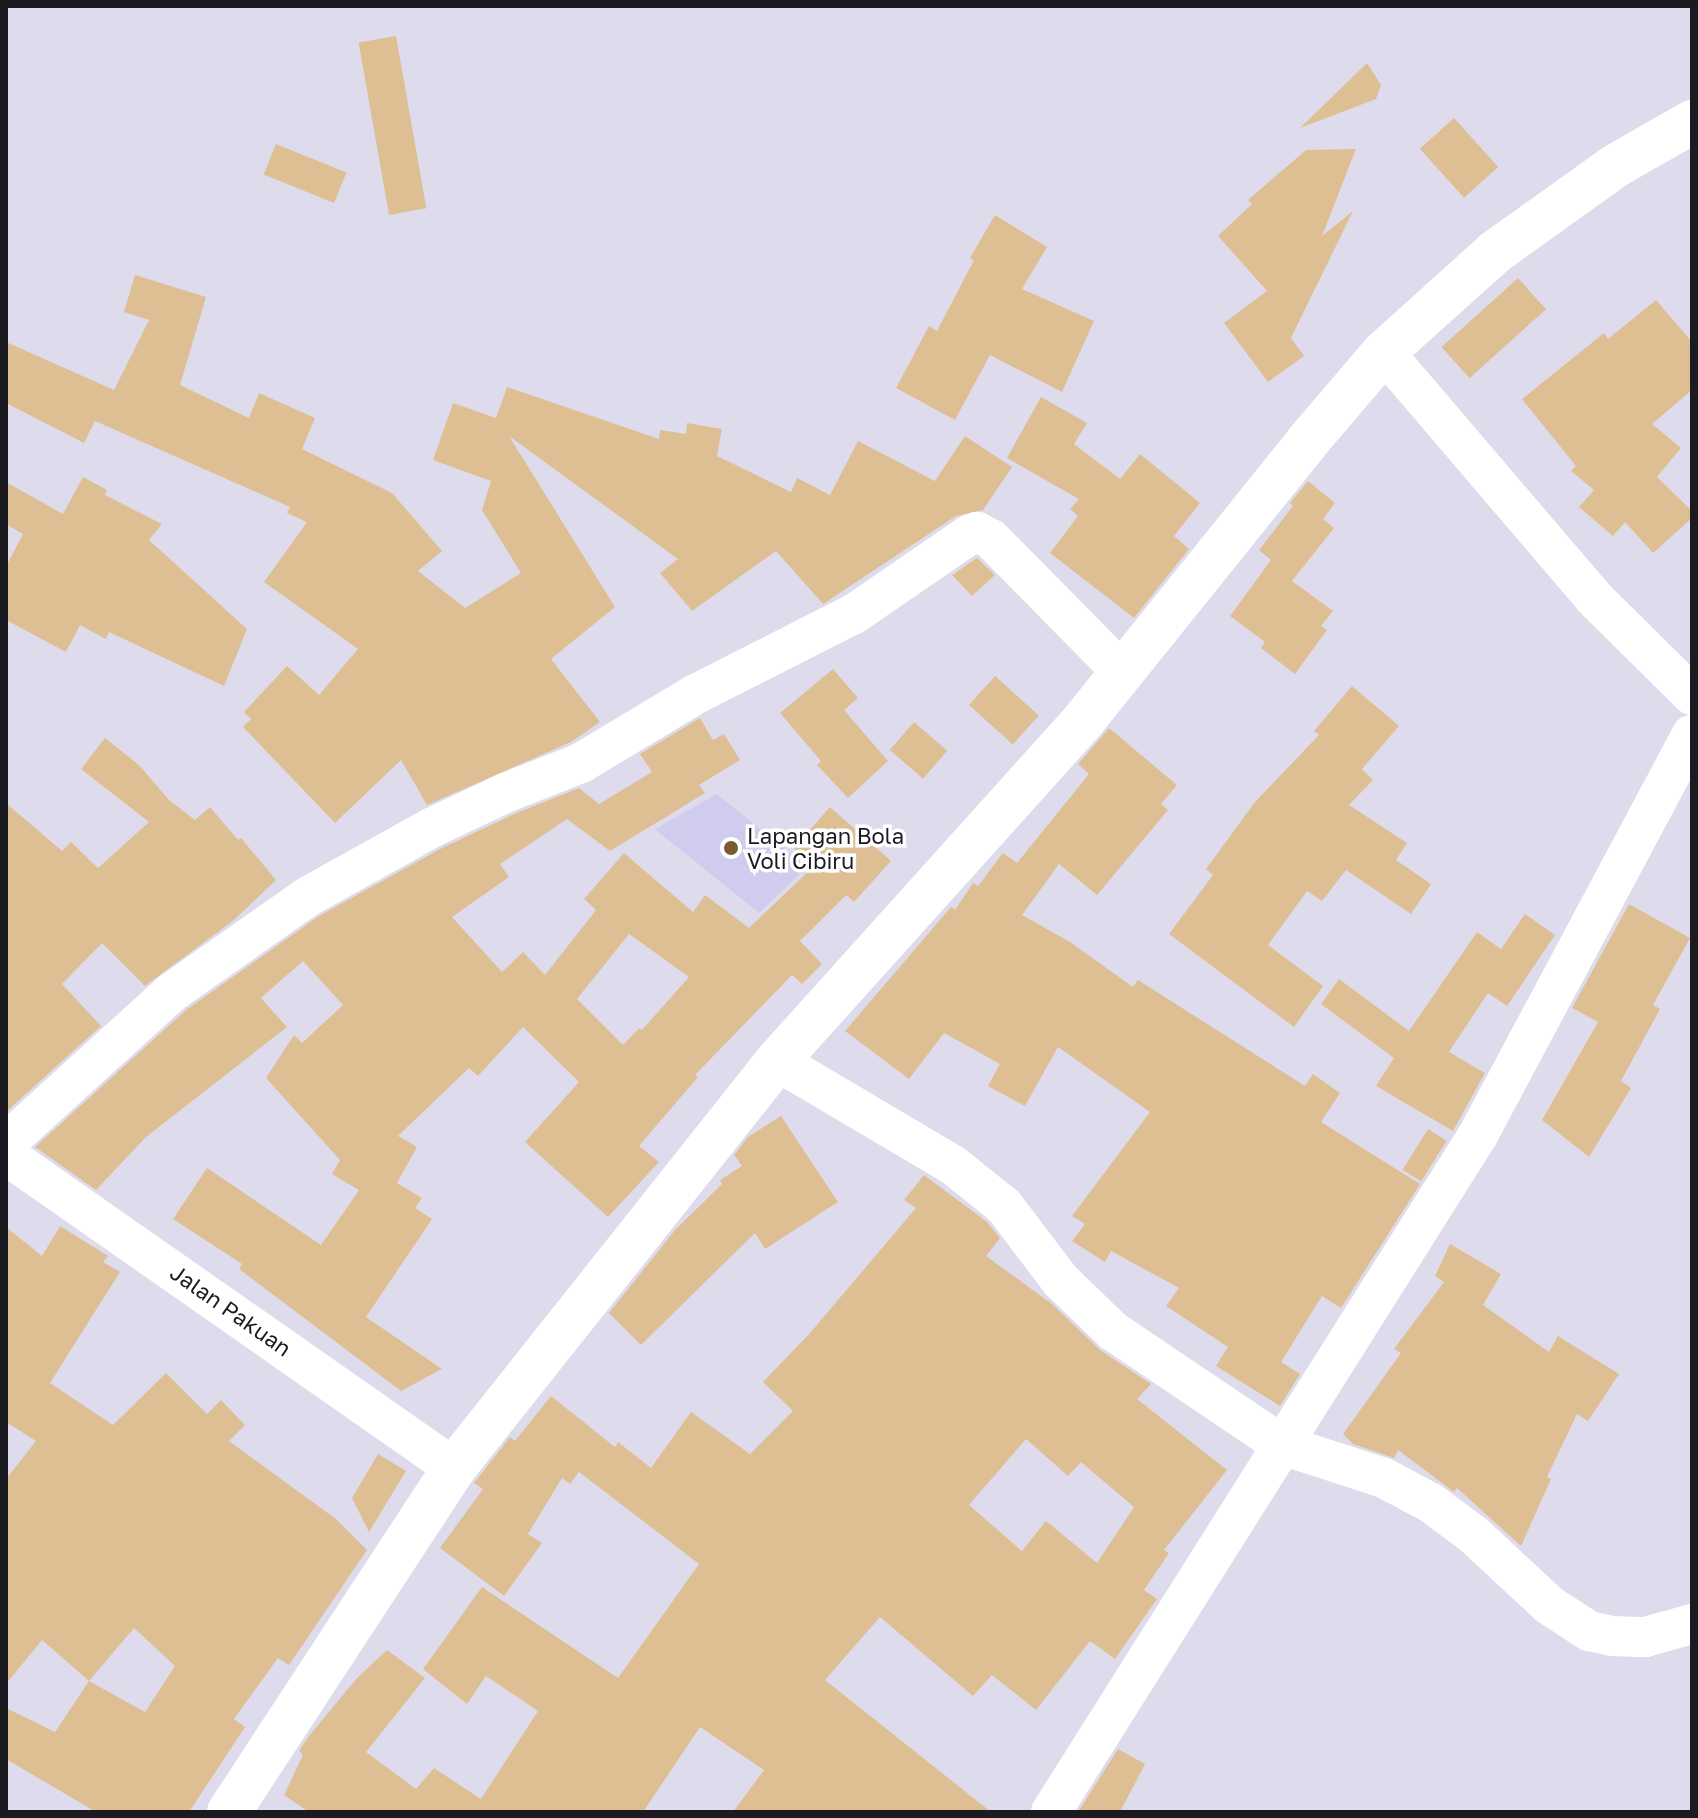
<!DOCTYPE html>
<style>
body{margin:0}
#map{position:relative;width:1698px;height:1818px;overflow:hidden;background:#dedcec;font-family:"Golos Text",sans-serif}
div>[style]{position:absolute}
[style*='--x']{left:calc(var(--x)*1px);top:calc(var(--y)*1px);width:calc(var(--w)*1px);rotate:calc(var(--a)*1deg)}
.green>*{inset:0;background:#cfcced}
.building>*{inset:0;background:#debf94;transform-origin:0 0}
.minor>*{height:40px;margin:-20px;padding:0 20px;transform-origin:20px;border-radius:20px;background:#fff}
.secondary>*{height:44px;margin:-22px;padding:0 22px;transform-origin:22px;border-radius:22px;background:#fff}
.dots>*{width:22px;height:22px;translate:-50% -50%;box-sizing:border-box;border:4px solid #fff;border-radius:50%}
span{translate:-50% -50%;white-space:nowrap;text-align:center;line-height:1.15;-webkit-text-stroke:7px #fff;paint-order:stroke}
.poi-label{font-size:22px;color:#1b1a20}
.left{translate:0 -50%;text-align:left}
.street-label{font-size:22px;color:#1b1a20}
.frame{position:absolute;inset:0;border:8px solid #1b1a20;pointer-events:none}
</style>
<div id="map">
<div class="green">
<i style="clip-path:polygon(717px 794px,807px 867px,759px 913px,655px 829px)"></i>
</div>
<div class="building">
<i style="left:396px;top:36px;width:175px;height:38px;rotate:80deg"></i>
<i style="clip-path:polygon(1367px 63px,1381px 85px,1376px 99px,1300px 128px)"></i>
<i style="left:1454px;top:118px;width:66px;height:46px;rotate:48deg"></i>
<i style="left:276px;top:144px;width:76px;height:33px;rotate:22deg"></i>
<i style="clip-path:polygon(1356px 149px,1322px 236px,1353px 211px,1291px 338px,1304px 356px,1268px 382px,1224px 323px,1267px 291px,1218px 236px,1252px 204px,1248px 200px,1306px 150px)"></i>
<i style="clip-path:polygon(995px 215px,1047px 247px,1022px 289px,1094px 321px,1062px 392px,990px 355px,955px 420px,896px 388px,929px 326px,937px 331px,974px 260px,970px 258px)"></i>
<i style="clip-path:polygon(135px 275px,206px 297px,180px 385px,249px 418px,259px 393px,315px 418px,302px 449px,392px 493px,442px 551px,418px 571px,465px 608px,521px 573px,482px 510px,491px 481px,433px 460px,453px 403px,496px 418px,507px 387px,659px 439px,660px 430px,686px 434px,687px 423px,722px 429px,717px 456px,791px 492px,797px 478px,830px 495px,858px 441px,935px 481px,965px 436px,1012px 467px,983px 510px,956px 516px,823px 604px,776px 551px,692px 611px,660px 573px,678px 559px,509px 436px,615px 607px,551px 659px,600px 722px,571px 742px,427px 805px,401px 760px,335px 823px,243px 727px,251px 719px,244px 712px,287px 666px,319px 695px,358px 649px,264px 582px,307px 522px,287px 513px,290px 507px,95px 421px,84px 443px,6px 403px,6px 342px,114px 390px,149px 320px,124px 312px)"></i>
<i style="left:1518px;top:278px;width:42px;height:103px;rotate:48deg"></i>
<i style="clip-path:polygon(1656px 300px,1692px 342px,1692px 390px,1652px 424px,1681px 448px,1657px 477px,1692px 511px,1692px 518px,1653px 553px,1625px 522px,1613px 536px,1579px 507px,1594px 490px,1571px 471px,1576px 466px,1522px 399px,1604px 333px,1608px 339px)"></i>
<i style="clip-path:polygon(1041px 397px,1087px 423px,1074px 444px,1120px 479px,1140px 454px,1200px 503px,1174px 536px,1189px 549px,1134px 618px,1050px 553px,1078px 516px,1070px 509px,1079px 499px,1007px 458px)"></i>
<i style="clip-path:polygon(83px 477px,107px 490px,105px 495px,162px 524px,149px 540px,247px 629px,224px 686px,109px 632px,106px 639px,80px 625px,66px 652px,6px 620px,6px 566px,23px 534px,6px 524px,6px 482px,63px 514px)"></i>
<i style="clip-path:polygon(1308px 481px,1335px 503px,1323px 519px,1334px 528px,1292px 581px,1333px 611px,1321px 626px,1327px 630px,1295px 674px,1261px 648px,1265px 642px,1230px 616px,1271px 560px,1259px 550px,1293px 506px,1290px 503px)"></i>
<i style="clip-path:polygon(977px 558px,995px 575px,972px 596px,952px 575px)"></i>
<i style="clip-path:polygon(833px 669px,858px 698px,844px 710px,888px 761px,848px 798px,817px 765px,821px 761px,780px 713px)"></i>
<i style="left:995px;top:676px;width:59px;height:39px;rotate:42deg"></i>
<i style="clip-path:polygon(1352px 686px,1399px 726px,1362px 769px,1373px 780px,1349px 805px,1407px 843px,1396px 860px,1431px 884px,1411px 914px,1346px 870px,1322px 901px,1307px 891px,1268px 945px,1323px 986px,1294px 1027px,1169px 934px,1213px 875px,1206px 869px,1255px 802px,1319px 735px,1314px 731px)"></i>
<i style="clip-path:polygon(evenodd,700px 718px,713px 740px,724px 734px,740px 760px,699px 785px,705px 793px,610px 851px,567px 819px,500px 864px,509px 877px,452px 917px,502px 972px,523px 952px,545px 975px,596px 910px,584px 899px,624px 853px,693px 912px,705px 895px,749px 928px,814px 866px,794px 848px,830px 807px,891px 861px,854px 902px,846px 895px,800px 941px,822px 964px,802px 984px,792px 975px,695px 1075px,698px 1077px,639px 1146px,659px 1162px,608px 1217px,525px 1142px,579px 1082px,523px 1027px,478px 1076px,469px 1068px,398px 1136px,417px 1147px,397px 1183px,422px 1198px,415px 1208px,432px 1219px,366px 1317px,442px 1369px,401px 1391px,239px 1269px,242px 1264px,173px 1219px,207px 1168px,321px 1245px,359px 1190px,332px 1174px,340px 1160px,266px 1078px,294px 1035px,302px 1043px,343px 1005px,303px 961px,261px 998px,287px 1027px,146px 1137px,96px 1190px,35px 1147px,186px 1010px,319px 916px,442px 848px,514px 814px,579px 788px,599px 804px,652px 772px,640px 754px,700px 718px,629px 934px,689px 977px,642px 1030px,639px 1028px,623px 1045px,577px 999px,629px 934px)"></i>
<i style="left:914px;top:722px;width:44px;height:37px;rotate:41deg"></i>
<i style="clip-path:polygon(1109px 728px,1177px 785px,1161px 804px,1168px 810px,1097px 895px,1059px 864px,1022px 915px,1070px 942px,1133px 987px,1138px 980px,1305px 1086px,1313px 1074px,1340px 1093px,1321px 1122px,1420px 1184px,1341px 1308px,1322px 1296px,1281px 1362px,1300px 1374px,1280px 1406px,1216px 1366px,1228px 1347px,1166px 1306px,1179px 1288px,1111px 1251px,1105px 1262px,1072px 1241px,1085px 1224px,1072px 1216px,1150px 1112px,1058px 1047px,1025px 1106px,988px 1086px,1000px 1064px,944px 1033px,909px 1079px,845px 1031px,951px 907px,955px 910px,973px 883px,978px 886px,1003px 853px,1017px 863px,1089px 774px,1078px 764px)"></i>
<i style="clip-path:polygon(105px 738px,139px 765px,169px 800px,195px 820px,210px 807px,238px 840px,241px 838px,276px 880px,234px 920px,145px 986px,102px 943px,62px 984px,101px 1026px,6px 1112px,6px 803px,62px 851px,71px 842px,98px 868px,149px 822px,81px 769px)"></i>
<i style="clip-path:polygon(1629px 904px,1690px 938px,1653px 1005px,1660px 1009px,1621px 1081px,1631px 1088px,1589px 1157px,1542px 1120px,1598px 1022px,1572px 1008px)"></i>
<i style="clip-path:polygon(1525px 914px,1555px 935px,1507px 1006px,1488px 993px,1449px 1052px,1485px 1073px,1453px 1131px,1376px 1086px,1394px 1058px,1321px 1004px,1339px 979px,1409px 1031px,1477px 932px,1501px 949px)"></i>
<i style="clip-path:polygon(781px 1116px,838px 1202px,765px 1249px,755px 1233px,641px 1345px,609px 1313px,675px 1230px,722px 1184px,720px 1180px,742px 1166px,734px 1155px,748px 1137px)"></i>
<i style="left:1428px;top:1129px;width:22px;height:48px;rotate:32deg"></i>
<i style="clip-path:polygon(evenodd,924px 1175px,987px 1222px,1000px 1238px,986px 1256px,1052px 1304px,1100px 1350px,1151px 1384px,1137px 1399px,1227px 1470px,1164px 1550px,1169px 1553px,1144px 1590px,1157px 1599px,1115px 1659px,1090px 1641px,1036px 1710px,992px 1675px,973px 1696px,880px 1617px,825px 1680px,991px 1812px,733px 1812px,764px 1770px,700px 1727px,643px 1812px,309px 1812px,284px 1795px,303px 1755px,299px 1751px,309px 1736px,357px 1678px,387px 1650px,425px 1678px,366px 1752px,416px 1789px,434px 1768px,481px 1799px,538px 1711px,486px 1676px,467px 1704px,423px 1669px,482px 1587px,618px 1678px,699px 1564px,579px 1472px,570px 1484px,562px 1478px,528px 1534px,542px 1543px,504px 1596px,440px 1548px,483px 1489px,474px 1483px,510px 1437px,515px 1441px,551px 1396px,615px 1447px,618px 1442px,651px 1468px,691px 1412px,750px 1454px,793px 1411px,763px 1382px,810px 1333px,916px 1208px,904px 1200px,924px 1175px,1026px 1439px,1068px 1476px,1081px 1462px,1134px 1507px,1097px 1563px,1046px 1521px,1022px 1551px,969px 1505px,1026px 1439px)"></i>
<i style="clip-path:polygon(evenodd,60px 1226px,108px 1256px,103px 1262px,120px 1272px,50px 1383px,113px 1425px,166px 1373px,207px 1414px,221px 1400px,245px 1425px,229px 1441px,336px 1519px,367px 1550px,289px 1665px,278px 1658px,234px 1719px,245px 1727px,189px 1812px,96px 1812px,6px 1759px,6px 1708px,55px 1732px,89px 1681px,42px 1640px,6px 1684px,6px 1479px,36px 1441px,6px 1422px,6px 1227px,42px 1256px,60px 1226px,134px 1628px,175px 1666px,145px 1712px,89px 1681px,134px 1628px)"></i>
<i style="clip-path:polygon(1450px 1244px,1501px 1274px,1483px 1305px,1549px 1352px,1558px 1336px,1619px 1374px,1588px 1421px,1577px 1414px,1547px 1477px,1551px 1479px,1521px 1546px,1457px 1488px,1454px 1492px,1398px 1450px,1394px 1458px,1353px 1444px,1343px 1434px,1401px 1353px,1394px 1349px,1444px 1282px,1435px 1276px)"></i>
<i style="clip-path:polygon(378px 1454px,406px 1471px,369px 1532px,352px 1498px)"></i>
<i style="clip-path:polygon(1118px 1749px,1145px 1764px,1120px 1812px,1078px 1812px)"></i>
</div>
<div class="minor">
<i style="--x:1384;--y:352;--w:323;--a:49.5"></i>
<i style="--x:1594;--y:598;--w:138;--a:44.7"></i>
<i style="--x:777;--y:1061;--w:204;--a:30.6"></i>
<i style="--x:953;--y:1165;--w:65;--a:38.8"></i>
<i style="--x:1004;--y:1206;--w:94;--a:52.8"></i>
<i style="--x:1061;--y:1281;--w:72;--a:43.9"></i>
<i style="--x:1113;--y:1331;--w:204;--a:34"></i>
<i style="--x:1282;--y:1445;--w:107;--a:17.9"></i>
<i style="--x:1384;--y:1478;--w:53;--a:28"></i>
<i style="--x:1431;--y:1503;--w:54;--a:36.7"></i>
<i style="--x:1474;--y:1535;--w:103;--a:43"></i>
<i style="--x:1549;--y:1605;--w:48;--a:33"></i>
<i style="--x:1589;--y:1631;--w:24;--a:12"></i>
<i style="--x:1612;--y:1636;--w:33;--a:2"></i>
<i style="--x:1645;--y:1637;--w:49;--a:-15.5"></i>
<i style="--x:6;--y:1143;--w:224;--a:-42.3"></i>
<i style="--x:172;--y:992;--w:165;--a:-35.1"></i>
<i style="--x:307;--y:897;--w:142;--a:-29.1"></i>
<i style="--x:431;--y:828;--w:82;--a:-25.3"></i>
<i style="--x:505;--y:793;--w:82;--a:-21.5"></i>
<i style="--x:581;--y:763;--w:134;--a:-31"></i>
<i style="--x:696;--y:694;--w:177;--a:-26.9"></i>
<i style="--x:854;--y:614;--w:140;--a:-34.5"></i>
<i style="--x:969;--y:535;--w:9;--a:-21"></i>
<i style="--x:977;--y:532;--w:16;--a:27"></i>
<i style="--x:991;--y:539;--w:187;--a:45.4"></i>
<i style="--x:6;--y:1155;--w:547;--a:34.94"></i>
<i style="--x:1051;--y:1812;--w:800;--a:-57.76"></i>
<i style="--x:1478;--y:1135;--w:454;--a:-61.9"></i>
</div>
<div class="secondary">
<i style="--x:229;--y:1812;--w:411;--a:-56.8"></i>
<i style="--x:454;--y:1468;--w:520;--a:-51.56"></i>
<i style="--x:777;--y:1061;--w:457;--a:-48"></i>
<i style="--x:1083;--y:721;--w:358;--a:-51.2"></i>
<i style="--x:1307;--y:442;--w:118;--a:-49.5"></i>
<i style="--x:1384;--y:352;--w:149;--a:-42"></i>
<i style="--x:1495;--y:252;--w:148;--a:-35.6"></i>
<i style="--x:1615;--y:166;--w:89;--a:-29.7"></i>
</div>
<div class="dots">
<i style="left:731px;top:848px;background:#795c30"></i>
</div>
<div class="poi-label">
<span class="left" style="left:747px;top:848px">Lapangan Bola<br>Voli Cibiru</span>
</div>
<div class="street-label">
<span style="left:231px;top:1310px;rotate:35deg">Jalan Pakuan</span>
</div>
<div class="frame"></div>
</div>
